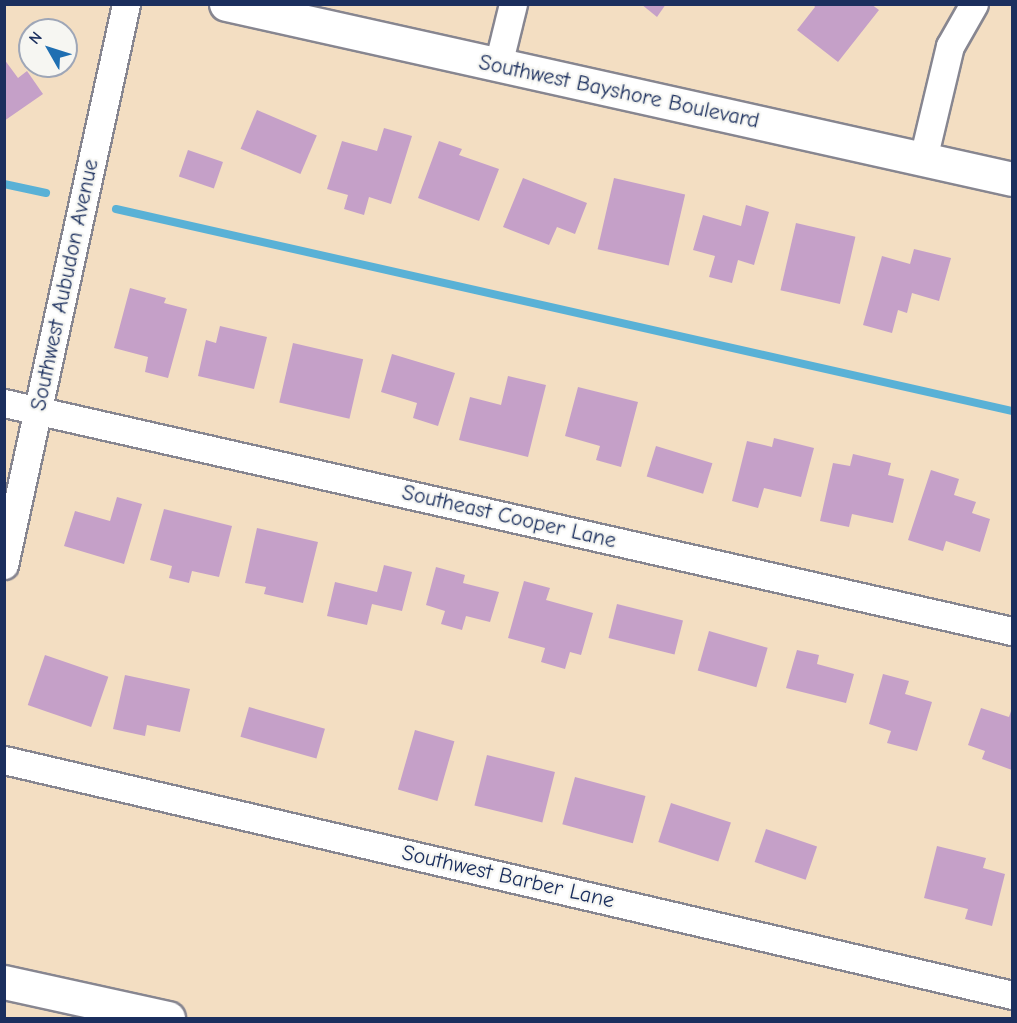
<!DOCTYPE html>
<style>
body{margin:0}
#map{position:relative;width:1017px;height:1023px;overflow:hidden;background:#f3dec2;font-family:"Comic Neue",sans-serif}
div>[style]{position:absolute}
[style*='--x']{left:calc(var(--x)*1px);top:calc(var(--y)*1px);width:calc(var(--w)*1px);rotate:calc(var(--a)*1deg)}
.stream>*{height:8px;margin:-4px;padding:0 4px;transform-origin:4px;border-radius:4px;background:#59b1d6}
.building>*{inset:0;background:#c5a0c8;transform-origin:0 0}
.roads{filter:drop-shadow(2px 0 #878690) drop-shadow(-2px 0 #878690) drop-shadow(0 2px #878690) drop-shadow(0 -2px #878690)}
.street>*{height:27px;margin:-13.5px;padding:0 13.5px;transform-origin:13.5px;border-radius:13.5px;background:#fff}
.secondary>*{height:33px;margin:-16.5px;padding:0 16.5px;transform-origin:16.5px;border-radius:16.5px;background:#fff}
.highway>*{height:33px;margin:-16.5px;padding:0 16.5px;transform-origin:16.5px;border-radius:16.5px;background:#fff}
span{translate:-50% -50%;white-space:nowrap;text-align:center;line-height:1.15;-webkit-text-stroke:4.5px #f6f6f2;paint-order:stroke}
.street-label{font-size:22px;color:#1b2f5e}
.frame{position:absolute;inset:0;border:6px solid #1b2f5e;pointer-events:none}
.north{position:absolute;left:18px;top:18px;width:60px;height:60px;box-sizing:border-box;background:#f6f6f2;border:2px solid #9ea6b7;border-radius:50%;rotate:309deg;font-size:16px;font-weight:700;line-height:24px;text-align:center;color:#1b2f5e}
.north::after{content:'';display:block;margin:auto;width:21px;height:27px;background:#1f6fb2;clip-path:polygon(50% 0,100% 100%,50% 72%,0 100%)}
</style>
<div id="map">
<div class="stream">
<i style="--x:4;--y:184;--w:43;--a:12.1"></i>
<i style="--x:116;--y:209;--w:918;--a:12.7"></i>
</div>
<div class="building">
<i style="clip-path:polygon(641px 4px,666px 4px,657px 17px)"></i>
<i style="clip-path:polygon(813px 4px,871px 4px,879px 10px,838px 62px,797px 30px,815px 7px)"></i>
<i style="clip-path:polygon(4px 59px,18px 78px,27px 71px,43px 94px,4px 121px)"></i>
<i style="left:257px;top:110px;width:65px;height:42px;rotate:23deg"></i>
<i style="clip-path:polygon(384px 128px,412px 136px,391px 204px,369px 197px,364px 215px,344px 209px,348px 195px,327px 189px,342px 141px,377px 151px)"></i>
<i style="clip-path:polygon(439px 141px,462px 149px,459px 155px,499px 169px,479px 221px,418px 198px)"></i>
<i style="left:188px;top:150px;width:37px;height:28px;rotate:19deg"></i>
<i style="clip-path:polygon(523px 178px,587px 203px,575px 234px,557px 227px,549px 245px,503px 227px)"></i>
<i style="left:614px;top:178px;width:73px;height:73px;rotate:13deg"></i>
<i style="clip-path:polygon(746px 205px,769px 212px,754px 265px,738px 260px,732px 283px,709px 277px,715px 256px,693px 250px,703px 215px,741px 226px)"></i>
<i style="left:796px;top:223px;width:61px;height:69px;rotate:13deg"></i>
<i style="clip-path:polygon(914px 249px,951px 258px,939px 301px,912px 293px,907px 313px,898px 310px,892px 333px,863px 325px,882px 256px,910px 264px)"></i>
<i style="clip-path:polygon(130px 288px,166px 298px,164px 303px,187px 309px,168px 378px,145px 372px,148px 357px,114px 348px)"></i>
<i style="clip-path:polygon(220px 326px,267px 337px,254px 389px,198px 376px,206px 340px,216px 343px)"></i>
<i style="left:293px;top:343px;width:72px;height:61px;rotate:13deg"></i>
<i style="clip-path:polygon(392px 354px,455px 373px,438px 426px,413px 418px,417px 403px,381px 392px)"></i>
<i style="clip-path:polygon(508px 376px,546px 385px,528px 457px,459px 440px,470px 397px,501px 405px)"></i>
<i style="clip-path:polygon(578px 387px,638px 402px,621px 467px,596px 460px,600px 446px,565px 436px)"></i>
<i style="clip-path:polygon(774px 438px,814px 448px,801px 497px,764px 488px,758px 508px,732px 501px,747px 441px,772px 447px)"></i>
<i style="left:656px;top:446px;width:59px;height:32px;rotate:17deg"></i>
<i style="clip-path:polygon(853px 454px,891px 463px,888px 475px,904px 479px,893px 523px,852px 514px,849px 527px,820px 521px,833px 463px,850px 466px)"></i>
<i style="clip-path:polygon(931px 470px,959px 479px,954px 495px,976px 502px,972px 513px,990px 519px,980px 552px,946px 541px,943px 551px,908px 540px)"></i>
<i style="clip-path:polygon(117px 497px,142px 504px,124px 564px,64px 546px,75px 511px,110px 521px)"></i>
<i style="clip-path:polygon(164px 509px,232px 526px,219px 577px,192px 571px,189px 583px,169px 578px,172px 566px,150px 560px)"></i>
<i style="clip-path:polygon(257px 528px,318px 542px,303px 603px,264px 594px,266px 587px,245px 583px)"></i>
<i style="clip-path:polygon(384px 565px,412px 572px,402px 611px,372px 604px,367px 625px,327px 616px,335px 582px,377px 592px)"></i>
<i style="clip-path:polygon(436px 567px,465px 575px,463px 583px,499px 592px,490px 622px,466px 616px,462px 630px,441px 624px,445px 611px,426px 605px)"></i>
<i style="clip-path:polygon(524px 581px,550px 588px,546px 600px,593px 613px,581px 655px,570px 652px,565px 669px,541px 662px,545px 648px,508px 638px)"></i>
<i style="left:617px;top:604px;width:68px;height:35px;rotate:14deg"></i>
<i style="left:709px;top:631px;width:61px;height:41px;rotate:16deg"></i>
<i style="clip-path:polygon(797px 650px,819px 655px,817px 664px,854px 674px,846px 703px,786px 688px)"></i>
<i style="left:45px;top:655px;width:67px;height:53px;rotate:19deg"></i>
<i style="clip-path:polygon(883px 674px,909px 681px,905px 694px,932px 702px,917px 751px,887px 743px,891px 731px,869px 724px)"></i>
<i style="clip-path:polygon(125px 675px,190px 689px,180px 732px,147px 725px,145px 736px,113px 729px)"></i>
<i style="left:249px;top:707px;width:79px;height:31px;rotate:16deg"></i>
<i style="clip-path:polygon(981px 708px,1009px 717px,1012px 708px,1012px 770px,982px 759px,985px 751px,968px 745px)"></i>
<i style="left:415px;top:730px;width:41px;height:62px;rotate:16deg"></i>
<i style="left:487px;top:755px;width:70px;height:52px;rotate:14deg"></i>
<i style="left:575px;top:777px;width:73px;height:49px;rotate:15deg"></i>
<i style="left:671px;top:803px;width:63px;height:41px;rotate:18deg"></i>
<i style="left:766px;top:829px;width:54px;height:35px;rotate:19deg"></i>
<i style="clip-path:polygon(937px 846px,986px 858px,983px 868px,1005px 874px,992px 926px,965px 919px,968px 909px,924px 898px)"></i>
</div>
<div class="roads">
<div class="street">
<i style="--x:498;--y:65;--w:63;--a:-76.2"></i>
<i style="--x:923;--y:159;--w:116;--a:-76.6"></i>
<i style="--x:950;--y:46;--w:48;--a:-60.3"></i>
<i style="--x:4;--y:403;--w:1033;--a:12.75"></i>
<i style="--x:4;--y:565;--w:574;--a:-77.73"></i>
<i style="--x:4;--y:760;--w:1035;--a:13.12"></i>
</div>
<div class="secondary">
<i style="--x:226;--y:4;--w:805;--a:12.55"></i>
</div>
<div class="highway">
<i style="--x:4;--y:982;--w:168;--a:12.4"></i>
</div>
</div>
<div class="street-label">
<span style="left:619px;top:92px;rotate:12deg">Southwest Bayshore Boulevard</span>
<span style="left:65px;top:285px;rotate:-78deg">Southwest Aubudon Avenue</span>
<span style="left:509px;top:517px;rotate:13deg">Southeast Cooper Lane</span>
<span style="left:508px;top:877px;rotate:13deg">Southwest Barber Lane</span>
</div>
<div class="frame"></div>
<div class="north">N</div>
</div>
